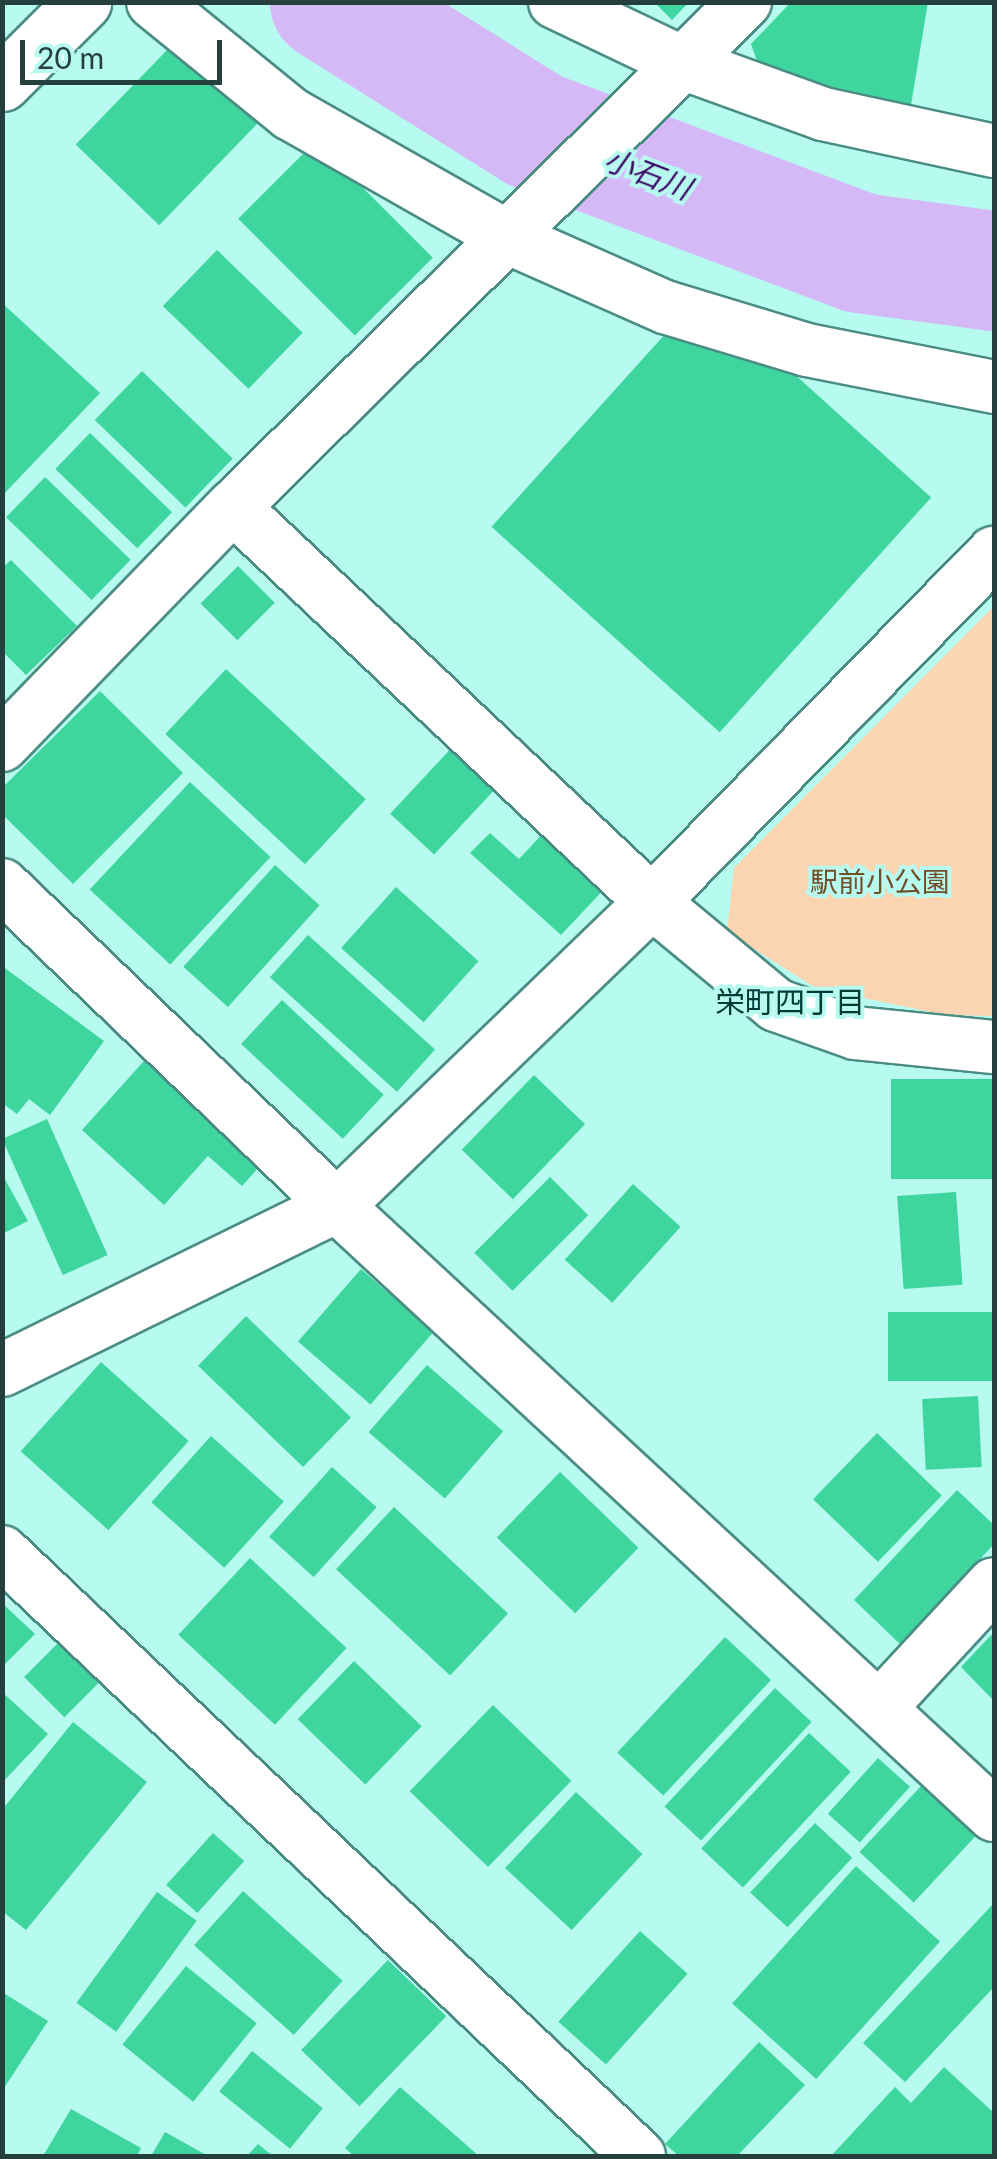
<!DOCTYPE html>
<meta charset="utf-8">
<style>
body{margin:0}
#map{position:relative;width:997px;height:2159px;overflow:hidden;background:#b7faf0;font-family:Lato,"Noto Sans JP",sans-serif}
div>[style]{position:absolute}
[style*='--x']{left:calc(var(--x)*1px);top:calc(var(--y)*1px);width:calc(var(--w)*1px);rotate:calc(var(--a)*1deg)}
.green>*{inset:0;background:#fbd4b1}
.river>*{height:120px;margin:-60px;padding:0 60px;transform-origin:60px;border-radius:60px;background:#d4b9f6}
.building>*{inset:0;background:#3ed59e;transform-origin:0 0}
.roads{filter:drop-shadow(2px 0 #4b8d84) drop-shadow(-2px 0 #4b8d84) drop-shadow(0 2px #4b8d84) drop-shadow(0 -2px #4b8d84)}
.street>*{height:52px;margin:-26px;padding:0 26px;transform-origin:26px;border-radius:26px;background:#fff}
.primary>*{height:55px;margin:-27.5px;padding:0 27.5px;transform-origin:27.5px;border-radius:27.5px;background:#fff}
span{translate:-50% -50%;white-space:nowrap;text-align:center;line-height:1.15;-webkit-text-stroke:8px #b7faf0;paint-order:stroke}
.park-label{font-size:28px;color:#714d28}
.water-label{font-size:30px;color:#3b0461;font-style:italic}
.neighbourhood-label{font-size:30px;color:#023b35}
.frame{position:absolute;inset:0;border:5px solid #25403c;pointer-events:none}
.scale{position:absolute;left:20px;top:40px;width:202px;height:45px;box-sizing:border-box;border:5px solid #25403c;border-top:0;padding-left:12px;font-size:30px;line-height:35px;white-space:nowrap;color:#25403c;-webkit-text-stroke:8px #b7faf0;paint-order:stroke}
</style>
<div id="map">
<div class="green">
<i style="clip-path:polygon(994px 606px,994px 1016px,945px 1015px,816px 988px,727px 932px,734px 868px)"></i>
</div>
<div class="river">
<i style="--x:330;--y:2;--w:243;--a:32.1"></i>
<i style="--x:536;--y:131;--w:346;--a:20.6"></i>
<i style="--x:860;--y:253;--w:135;--a:7.7"></i>
</div>
<div class="building">
<i style="clip-path:polygon(654px 2px,689px 2px,672px 20px)"></i>
<i style="clip-path:polygon(791px 2px,928px 2px,911px 105px,763px 78px,751px 44px)"></i>
<i style="left:198px;top:18px;width:116px;height:176px;rotate:44deg"></i>
<i style="left:316px;top:141px;width:165px;height:110px;rotate:45deg"></i>
<i style="left:217px;top:250px;width:119px;height:78px;rotate:44deg"></i>
<i style="left:703px;top:292px;width:307px;height:316px;rotate:42deg"></i>
<i style="clip-path:polygon(2px 303px,100px 393px,2px 496px)"></i>
<i style="left:142px;top:371px;width:126px;height:68px;rotate:44deg"></i>
<i style="left:90px;top:433px;width:114px;height:50px;rotate:44deg"></i>
<i style="left:45px;top:477px;width:119px;height:56px;rotate:44deg"></i>
<i style="clip-path:polygon(11px 560px,77px 626px,26px 675px,2px 651px,2px 568px)"></i>
<i style="left:238px;top:566px;width:52px;height:53px;rotate:45deg"></i>
<i style="left:226px;top:669px;width:191px;height:89px;rotate:43deg"></i>
<i style="clip-path:polygon(100px 691px,183px 773px,73px 884px,2px 814px,2px 788px)"></i>
<i style="left:457px;top:742px;width:60px;height:98px;rotate:43deg"></i>
<i style="left:190px;top:782px;width:110px;height:147px;rotate:43deg"></i>
<i style="clip-path:polygon(548px 828px,610px 883px,561px 935px,470px 853px,490px 833px,519px 859px)"></i>
<i style="left:275px;top:865px;width:60px;height:137px;rotate:42deg"></i>
<i style="left:396px;top:887px;width:111px;height:82px;rotate:42deg"></i>
<i style="left:308px;top:935px;width:171px;height:57px;rotate:42deg"></i>
<i style="clip-path:polygon(2px 966px,104px 1041px,50px 1115px,29px 1099px,17px 1114px,2px 1103px)"></i>
<i style="left:282px;top:1000px;width:139px;height:60px;rotate:43deg"></i>
<i style="clip-path:polygon(152px 1052px,268px 1157px,242px 1186px,208px 1156px,164px 1205px,82px 1130px)"></i>
<i style="left:534px;top:1075px;width:71px;height:104px;rotate:44deg"></i>
<i style="left:994px;top:1079px;width:100px;height:103px;rotate:90deg"></i>
<i style="left:47px;top:1119px;width:149px;height:49px;rotate:66deg"></i>
<i style="clip-path:polygon(2px 1174px,28px 1221px,2px 1234px)"></i>
<i style="left:550px;top:1177px;width:54px;height:107px;rotate:45deg"></i>
<i style="left:633px;top:1184px;width:64px;height:102px;rotate:42deg"></i>
<i style="left:956px;top:1192px;width:93px;height:59px;rotate:86deg"></i>
<i style="left:361px;top:1269px;width:96px;height:96px;rotate:41deg"></i>
<i style="left:994px;top:1312px;width:69px;height:106px;rotate:90deg"></i>
<i style="left:246px;top:1316px;width:146px;height:69px;rotate:44deg"></i>
<i style="left:101px;top:1362px;width:118px;height:120px;rotate:42deg"></i>
<i style="left:427px;top:1365px;width:101px;height:89px;rotate:41deg"></i>
<i style="left:978px;top:1396px;width:71px;height:56px;rotate:87deg"></i>
<i style="left:877px;top:1433px;width:90px;height:92px;rotate:44deg"></i>
<i style="left:211px;top:1436px;width:98px;height:89px;rotate:42deg"></i>
<i style="left:332px;top:1467px;width:60px;height:94px;rotate:42deg"></i>
<i style="left:560px;top:1472px;width:109px;height:91px;rotate:44deg"></i>
<i style="clip-path:polygon(957px 1490px,994px 1525px,994px 1544px,901px 1645px,854px 1600px)"></i>
<i style="left:394px;top:1507px;width:156px;height:85px;rotate:43deg"></i>
<i style="left:250px;top:1558px;width:132px;height:105px;rotate:43deg"></i>
<i style="clip-path:polygon(2px 1603px,35px 1634px,2px 1667px)"></i>
<i style="clip-path:polygon(994px 1632px,994px 1701px,961px 1667px)"></i>
<i style="left:725px;top:1637px;width:63px;height:158px;rotate:43deg"></i>
<i style="left:63px;top:1638px;width:57px;height:55px;rotate:45deg"></i>
<i style="left:354px;top:1661px;width:94px;height:81px;rotate:44deg"></i>
<i style="left:775px;top:1688px;width:50px;height:162px;rotate:43deg"></i>
<i style="clip-path:polygon(2px 1692px,48px 1734px,2px 1783px)"></i>
<i style="left:493px;top:1705px;width:109px;height:120px;rotate:44deg"></i>
<i style="clip-path:polygon(73px 1722px,147px 1782px,26px 1930px,2px 1911px,2px 1810px)"></i>
<i style="left:809px;top:1733px;width:57px;height:158px;rotate:43deg"></i>
<i style="left:878px;top:1758px;width:43px;height:75px;rotate:42deg"></i>
<i style="left:923px;top:1784px;width:74px;height:93px;rotate:43deg"></i>
<i style="left:576px;top:1792px;width:91px;height:104px;rotate:43deg"></i>
<i style="left:815px;top:1823px;width:51px;height:95px;rotate:43deg"></i>
<i style="left:213px;top:1833px;width:42px;height:70px;rotate:42deg"></i>
<i style="left:856px;top:1866px;width:113px;height:185px;rotate:42deg"></i>
<i style="left:243px;top:1891px;width:134px;height:73px;rotate:42deg"></i>
<i style="left:157px;top:1892px;width:49px;height:137px;rotate:36deg"></i>
<i style="clip-path:polygon(994px 1903px,994px 1987px,905px 2082px,863px 2043px)"></i>
<i style="left:640px;top:1931px;width:64px;height:122px;rotate:42deg"></i>
<i style="left:388px;top:1960px;width:81px;height:125px;rotate:44deg"></i>
<i style="left:186px;top:1966px;width:91px;height:101px;rotate:39deg"></i>
<i style="clip-path:polygon(2px 1992px,48px 2021px,2px 2091px)"></i>
<i style="clip-path:polygon(759px 2042px,805px 2085px,737px 2156px,679px 2156px,665px 2144px)"></i>
<i style="left:252px;top:2051px;width:91px;height:52px;rotate:39deg"></i>
<i style="clip-path:polygon(944px 2067px,994px 2113px,994px 2156px,831px 2156px,895px 2087px,911px 2103px)"></i>
<i style="clip-path:polygon(400px 2087px,479px 2156px,354px 2156px,345px 2148px)"></i>
<i style="clip-path:polygon(71px 2109px,141px 2148px,137px 2156px,43px 2156px)"></i>
<i style="clip-path:polygon(165px 2132px,208px 2156px,151px 2156px)"></i>
<i style="clip-path:polygon(258px 2144px,273px 2156px,247px 2156px)"></i>
</div>
<div class="roads">
<div class="street">
<i style="--x:153;--y:2;--w:178;--a:39.1"></i>
<i style="--x:291;--y:114;--w:251;--a:29.6"></i>
<i style="--x:509;--y:238;--w:171;--a:23.9"></i>
<i style="--x:665;--y:307;--w:148;--a:16.8"></i>
<i style="--x:807;--y:350;--w:191;--a:11.2"></i>
<i style="--x:555;--y:2;--w:144;--a:25.5"></i>
<i style="--x:685;--y:64;--w:147;--a:19.9"></i>
<i style="--x:823;--y:114;--w:175;--a:12.2"></i>
<i style="--x:233;--y:507;--w:576;--a:43.31"></i>
<i style="--x:652;--y:902;--w:161;--a:39.7"></i>
<i style="--x:776;--y:1005;--w:84;--a:19.5"></i>
<i style="--x:855;--y:1033;--w:140;--a:5.8"></i>
<i style="--x:2;--y:745;--w:332;--a:-45.9"></i>
<i style="--x:233;--y:507;--w:719;--a:-44.61"></i>
<i style="--x:2;--y:885;--w:464;--a:43.8"></i>
<i style="--x:337;--y:1206;--w:896;--a:42.83"></i>
<i style="--x:2;--y:1370;--w:373;--a:-26.1"></i>
<i style="--x:337;--y:1206;--w:438;--a:-44"></i>
<i style="--x:652;--y:902;--w:489;--a:-45.6"></i>
<i style="--x:2;--y:1552;--w:878;--a:43.48"></i>
<i style="--x:881;--y:1706;--w:166;--a:-47.2"></i>
</div>
<div class="primary">
<i style="--x:2;--y:83;--w:115;--a:-45"></i>
</div>
</div>
<div class="park-label">
<span style="left:880px;top:881px">駅前小公園</span>
</div>
<div class="water-label">
<span style="left:648px;top:173px;rotate:21deg">小石川</span>
</div>
<div class="neighbourhood-label">
<span style="left:790px;top:1001px">栄町四丁目</span>
</div>
<div class="frame"></div>
<div class="scale">20 m</div>
</div>
